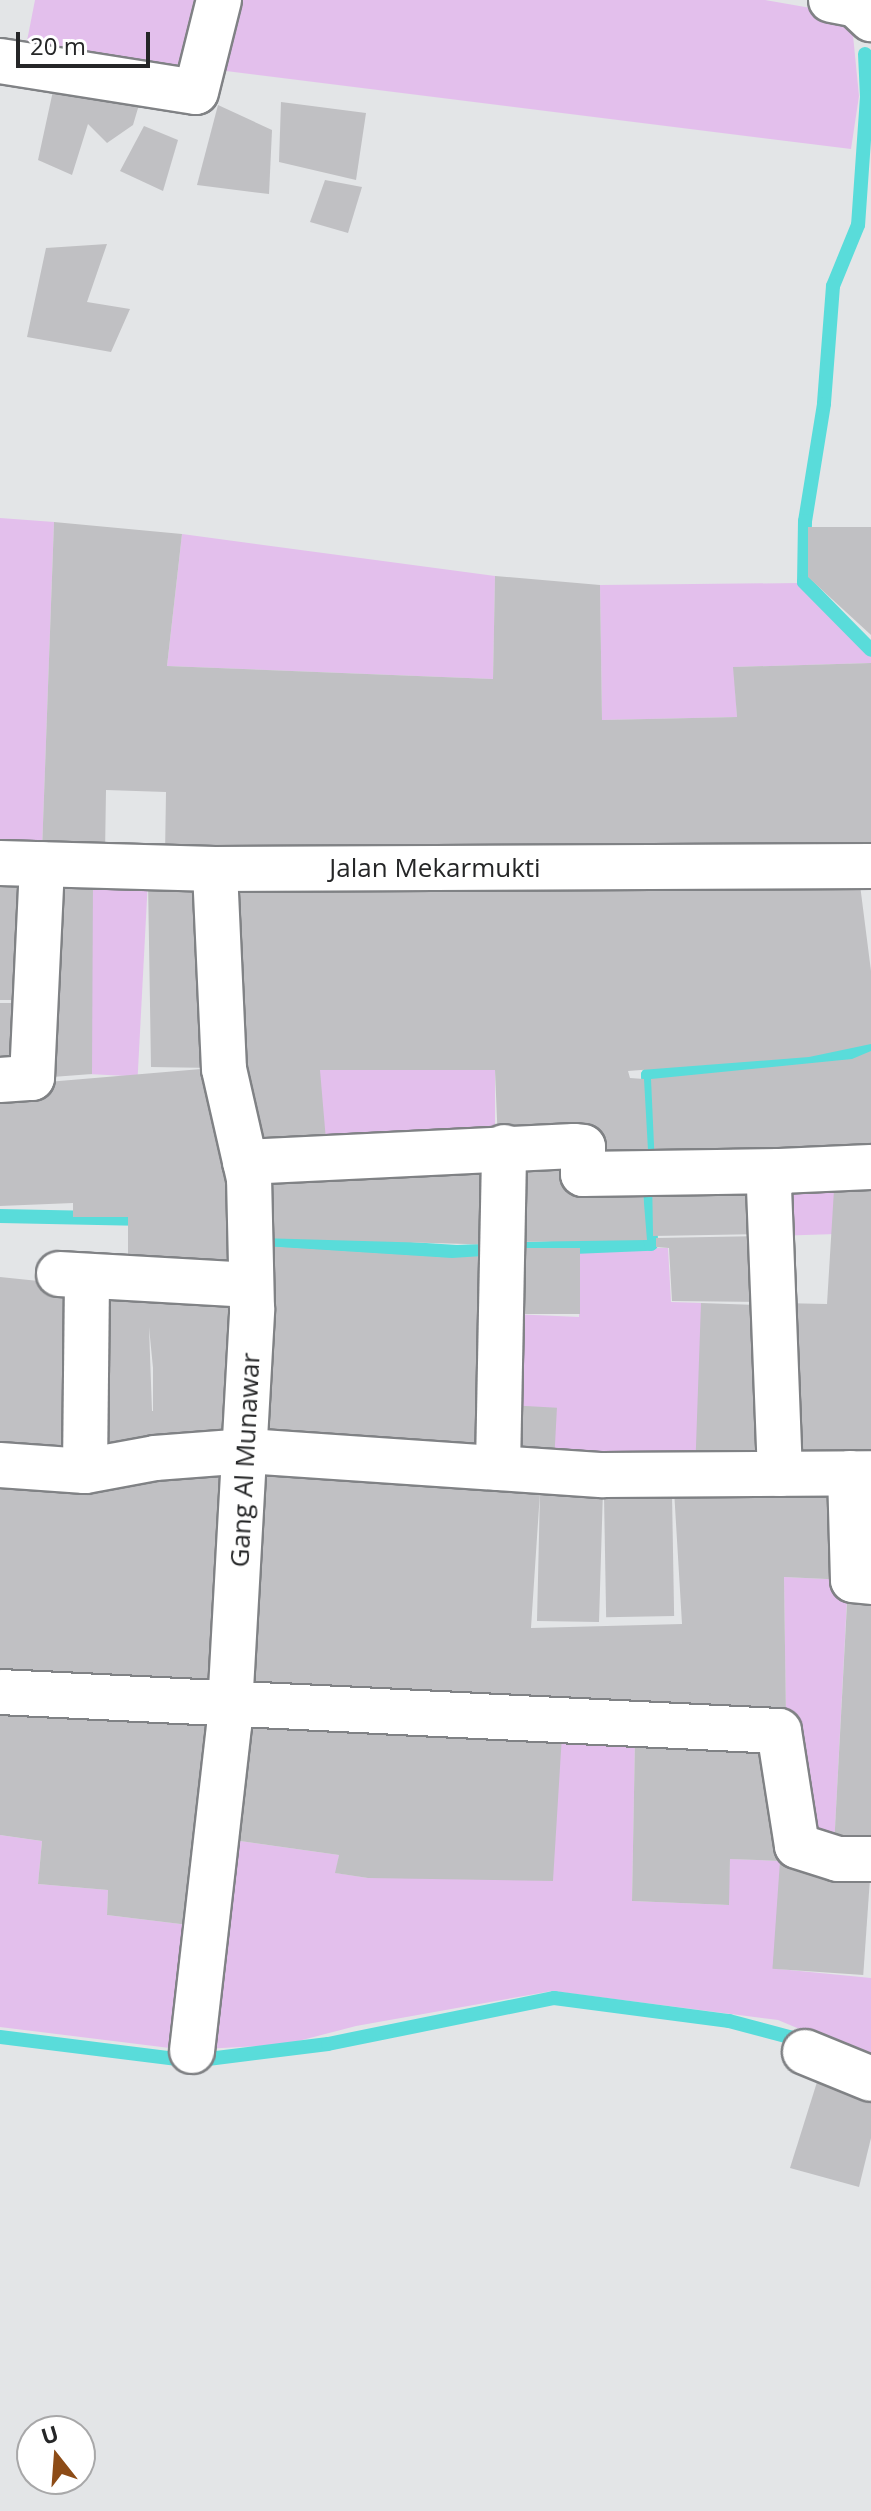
<!DOCTYPE html>
<style>
body{margin:0}
#map{position:relative;width:871px;height:2511px;overflow:hidden;background:#e3e5e7;font-family:"Open Sans",sans-serif}
div>[style]{position:absolute}
[style*='--x']{left:calc(var(--x)*1px);top:calc(var(--y)*1px);width:calc(var(--w)*1px);rotate:calc(var(--a)*1deg)}
.green>*{inset:0;background:#e3bfec;transform-origin:0 0}
.stream>*{height:14px;margin:-7px;padding:0 7px;transform-origin:7px;border-radius:7px;background:#59dcda}
.building>*{inset:0;background:#c0c0c3;transform-origin:0 0}
.roads{filter:drop-shadow(2px 0 #808285) drop-shadow(-2px 0 #808285) drop-shadow(0 2px #808285) drop-shadow(0 -2px #808285)}
.minor>*{height:44px;margin:-22px;padding:0 22px;transform-origin:22px;border-radius:22px;background:#fff}
span{translate:-50% -50%;white-space:nowrap;text-align:center;line-height:1.15;-webkit-text-stroke:8px #fff;paint-order:stroke}
.street-label{font-size:26px;color:#252627}
.north{position:absolute;left:16px;top:2415px;width:80px;height:80px;box-sizing:border-box;background:#fff;border:2px solid #a8a8a9;border-radius:50%;rotate:343deg;font-size:22px;font-weight:700;line-height:32px;text-align:center;color:#252627}
.north::after{content:'';display:block;margin:auto;width:28px;height:36px;background:#8d4c17;clip-path:polygon(50% 0,100% 100%,50% 72%,0 100%)}
.scale{position:absolute;left:16px;top:32px;width:134px;height:36px;box-sizing:border-box;border:4px solid #252627;border-top:0;padding-left:10px;font-size:24px;line-height:28px;white-space:nowrap;color:#252627;-webkit-text-stroke:6px #fff;paint-order:stroke}
</style>
<div id="map">
<div class="green">
<i style="clip-path:polygon(35px 0,765px 0,851px 15px,859px 96px,851px 149px,26px 46px)"></i>
<i style="clip-path:polygon(0 518px,54px 522px,42px 851px,0 852px)"></i>
<i style="clip-path:polygon(182px 534px,495px 576px,493px 679px,167px 666px)"></i>
<i style="clip-path:polygon(800px 583px,871px 654px,871px 663px,734px 667px,737px 717px,602px 720px,600px 585px)"></i>
<i style="left:93px;top:878px;width:55px;height:196px;rotate:3deg"></i>
<i style="left:320px;top:1070px;width:175px;height:82px"></i>
<i style="clip-path:polygon(835px 1173px,836px 1234px,774px 1236px,779px 1177px)"></i>
<i style="clip-path:polygon(580px 1248px,668px 1248px,671px 1302px,701px 1303px,702px 1464px,557px 1462px,506px 1405px,512px 1314px,579px 1317px)"></i>
<i style="clip-path:polygon(784px 1577px,848px 1580px,834px 1847px,808px 1839px,786px 1717px)"></i>
<i style="clip-path:polygon(562px 1735px,635px 1739px,632px 1901px,728px 1905px,730px 1859px,780px 1861px,779px 1969px,871px 1978px,871px 2059px,778px 2020px,552px 1991px,356px 2026px,283px 2045px,202px 2049px,226px 1839px,339px 1855px,336px 1873px,368px 1878px,423px 1875px)"></i>
<i style="clip-path:polygon(0 1835px,42px 1841px,38px 1884px,108px 1890px,107px 1915px,197px 1926px,186px 2050px,0 2027px)"></i>
</div>
<div class="stream">
<i style="--x:865;--y:54;--w:43;--a:87.3"></i>
<i style="--x:867;--y:97;--w:128;--a:94"></i>
<i style="--x:858;--y:225;--w:66;--a:112.3"></i>
<i style="--x:833;--y:286;--w:118;--a:94.4"></i>
<i style="--x:824;--y:404;--w:119;--a:99.2"></i>
<i style="--x:805;--y:521;--w:61;--a:90.9"></i>
<i style="--x:804;--y:582;--w:95;--a:45.4"></i>
<i style="--x:0;--y:1216;--w:147;--a:1.2"></i>
<i style="--x:254;--y:1239;--w:203;--a:3.7"></i>
<i style="--x:457;--y:1252;--w:194;--a:-2.4"></i>
<i style="--x:651;--y:1244;--w:169;--a:-91"></i>
<i style="--x:648;--y:1075;--w:191;--a:-5.4"></i>
<i style="--x:838;--y:1057;--w:34;--a:-17"></i>
<i style="--x:0;--y:2037;--w:193;--a:7.1"></i>
<i style="--x:192;--y:2061;--w:137;--a:-7.1"></i>
<i style="--x:328;--y:2044;--w:231;--a:-11.5"></i>
<i style="--x:554;--y:1998;--w:177;--a:7.5"></i>
<i style="--x:729;--y:2021;--w:82;--a:14.9"></i>
</div>
<div class="building">
<i style="clip-path:polygon(56px 77px,141px 98px,133px 125px,107px 143px,88px 124px,72px 175px,38px 160px)"></i>
<i style="clip-path:polygon(281px 102px,366px 113px,356px 180px,279px 162px)"></i>
<i style="clip-path:polygon(218px 105px,272px 130px,269px 194px,197px 185px)"></i>
<i style="clip-path:polygon(144px 126px,178px 140px,163px 191px,120px 171px)"></i>
<i style="clip-path:polygon(325px 180px,362px 187px,348px 233px,310px 222px)"></i>
<i style="clip-path:polygon(107px 244px,87px 302px,130px 309px,111px 352px,27px 337px,46px 248px)"></i>
<i style="clip-path:polygon(54px 522px,182px 534px,167px 666px,493px 679px,495px 576px,600px 585px,602px 720px,737px 717px,733px 667px,871px 663px,871px 858px,165px 854px,166px 792px,106px 790px,105px 855px,42px 851px)"></i>
<i style="clip-path:polygon(808px 527px,871px 527px,871px 635px,808px 577px)"></i>
<i style="clip-path:polygon(48px 876px,93px 878px,92px 1074px,39px 1078px)"></i>
<i style="clip-path:polygon(859px 877px,871px 971px,871px 1044px,809px 1057px,628px 1071px,630px 1078px,644px 1079px,649px 1168px,498px 1144px,495px 1070px,320px 1070px,327px 1152px,250px 1155px,225px 881px)"></i>
<i style="left:0;top:879px;width:32px;height:121px"></i>
<i style="clip-path:polygon(210px 880px,242px 1277px,128px 1269px,128px 1217px,73px 1217px,73px 1203px,0 1206px,0 1086px,213px 1068px,151px 1067px,148px 881px)"></i>
<i style="left:0;top:1003px;width:28px;height:65px"></i>
<i style="clip-path:polygon(871px 1051px,871px 1159px,655px 1167px,651px 1079px,852px 1059px)"></i>
<i style="clip-path:polygon(517px 1150px,642px 1179px,647px 1240px,514px 1242px)"></i>
<i style="clip-path:polygon(501px 1151px,501px 1245px,259px 1238px,254px 1167px)"></i>
<i style="clip-path:polygon(835px 1173px,871px 1174px,871px 1466px,785px 1465px,780px 1303px,827px 1304px)"></i>
<i style="left:764px;top:1175px;width:59px;height:112px;rotate:89deg"></i>
<i style="clip-path:polygon(763px 1236px,766px 1302px,672px 1301px,669px 1248px,656px 1247px,656px 1238px)"></i>
<i style="clip-path:polygon(263px 1246px,452px 1258px,498px 1255px,489px 1455px,259px 1442px)"></i>
<i style="left:516px;top:1248px;width:64px;height:66px"></i>
<i style="left:0;top:1277px;width:80px;height:177px;rotate:6deg"></i>
<i style="clip-path:polygon(evenodd,98px 1290px,240px 1298px,240px 1444px,95px 1455px,98px 1290px,149px 1327px,153px 1368px,153px 1411px,152px 1411px,149px 1327px)"></i>
<i style="left:701px;top:1303px;width:67px;height:161px;rotate:2deg"></i>
<i style="left:506px;top:1405px;width:51px;height:56px;rotate:3deg"></i>
<i style="clip-path:polygon(239px 1460px,220px 1693px,0 1681px,0 1479px)"></i>
<i style="clip-path:polygon(258px 1463px,603px 1490px,599px 1622px,537px 1621px,540px 1492px,531px 1628px,682px 1624px,674px 1490px,847px 1487px,848px 1580px,784px 1577px,786px 1717px,239px 1693px)"></i>
<i style="left:672px;top:1494px;width:122px;height:68px;rotate:89deg"></i>
<i style="clip-path:polygon(848px 1585px,871px 1585px,871px 1845px,834px 1847px)"></i>
<i style="clip-path:polygon(0 1701px,220px 1709px,197px 1926px,107px 1915px,108px 1890px,38px 1884px,42px 1841px,0 1835px)"></i>
<i style="clip-path:polygon(239px 1716px,562px 1735px,553px 1881px,368px 1878px,335px 1873px,339px 1855px,226px 1839px)"></i>
<i style="clip-path:polygon(635px 1739px,774px 1741px,780px 1861px,730px 1859px,729px 1905px,632px 1901px)"></i>
<i style="left:780px;top:1861px;width:91px;height:108px;rotate:4deg"></i>
<i style="clip-path:polygon(817px 2082px,871px 2097px,871px 2138px,859px 2187px,790px 2168px)"></i>
</div>
<div class="roads">
<div class="minor">
<i style="--x:831;--y:0;--w:25;--a:11"></i>
<i style="--x:856;--y:5;--w:21;--a:43"></i>
<i style="--x:0;--y:61;--w:198;--a:9"></i>
<i style="--x:196;--y:92;--w:95;--a:-76"></i>
<i style="--x:0;--y:863;--w:215;--a:1.6"></i>
<i style="--x:215;--y:869;--w:656;--a:-0.26"></i>
<i style="--x:0;--y:1080;--w:32;--a:-4"></i>
<i style="--x:32;--y:1078;--w:214;--a:-87.3"></i>
<i style="--x:245;--y:1162;--w:329;--a:-2.8"></i>
<i style="--x:574;--y:1146;--w:9;--a:6"></i>
<i style="--x:583;--y:1147;--w:27;--a:90"></i>
<i style="--x:583;--y:1174;--w:196;--a:-0.9"></i>
<i style="--x:59;--y:1274;--w:192;--a:3.3"></i>
<i style="--x:0;--y:1465;--w:85;--a:4"></i>
<i style="--x:85;--y:1471;--w:71;--a:-10.5"></i>
<i style="--x:155;--y:1458;--w:92;--a:-4.4"></i>
<i style="--x:247;--y:1451;--w:357;--a:3.9"></i>
<i style="--x:603;--y:1475;--w:268;--a:-0.4"></i>
<i style="--x:498;--y:1468;--w:321;--a:-88.9"></i>
<i style="--x:85;--y:1471;--w:195;--a:-89.4"></i>
<i style="--x:850;--y:1473;--w:107;--a:88.4"></i>
<i style="--x:853;--y:1580;--w:18;--a:6"></i>
<i style="--x:780;--y:1474;--w:287;--a:-92.2"></i>
<i style="--x:769;--y:1187;--w:19;--a:-58"></i>
<i style="--x:779;--y:1171;--w:92;--a:-2.5"></i>
<i style="--x:0;--y:1692;--w:780;--a:2.87"></i>
<i style="--x:779;--y:1731;--w:116;--a:81.1"></i>
<i style="--x:797;--y:1846;--w:43;--a:17.6"></i>
<i style="--x:838;--y:1859;--w:33;--a:0"></i>
<i style="--x:192;--y:2051;--w:328;--a:-83.5"></i>
<i style="--x:229;--y:1725;--w:417;--a:-86.8"></i>
<i style="--x:252;--y:1309;--w:130;--a:-91.3"></i>
<i style="--x:249;--y:1179;--w:113;--a:-102.8"></i>
<i style="--x:224;--y:1069;--w:200;--a:-92.6"></i>
<i style="--x:805;--y:2052;--w:71;--a:22.2"></i>
</div>
</div>
<div class="street-label">
<span style="left:435px;top:868px">Jalan Mekarmukti</span>
<span style="left:245px;top:1460px;rotate:-87deg">Gang Al Munawar</span>
</div>
<div class="north">U</div>
<div class="scale">20 m</div>
</div>
